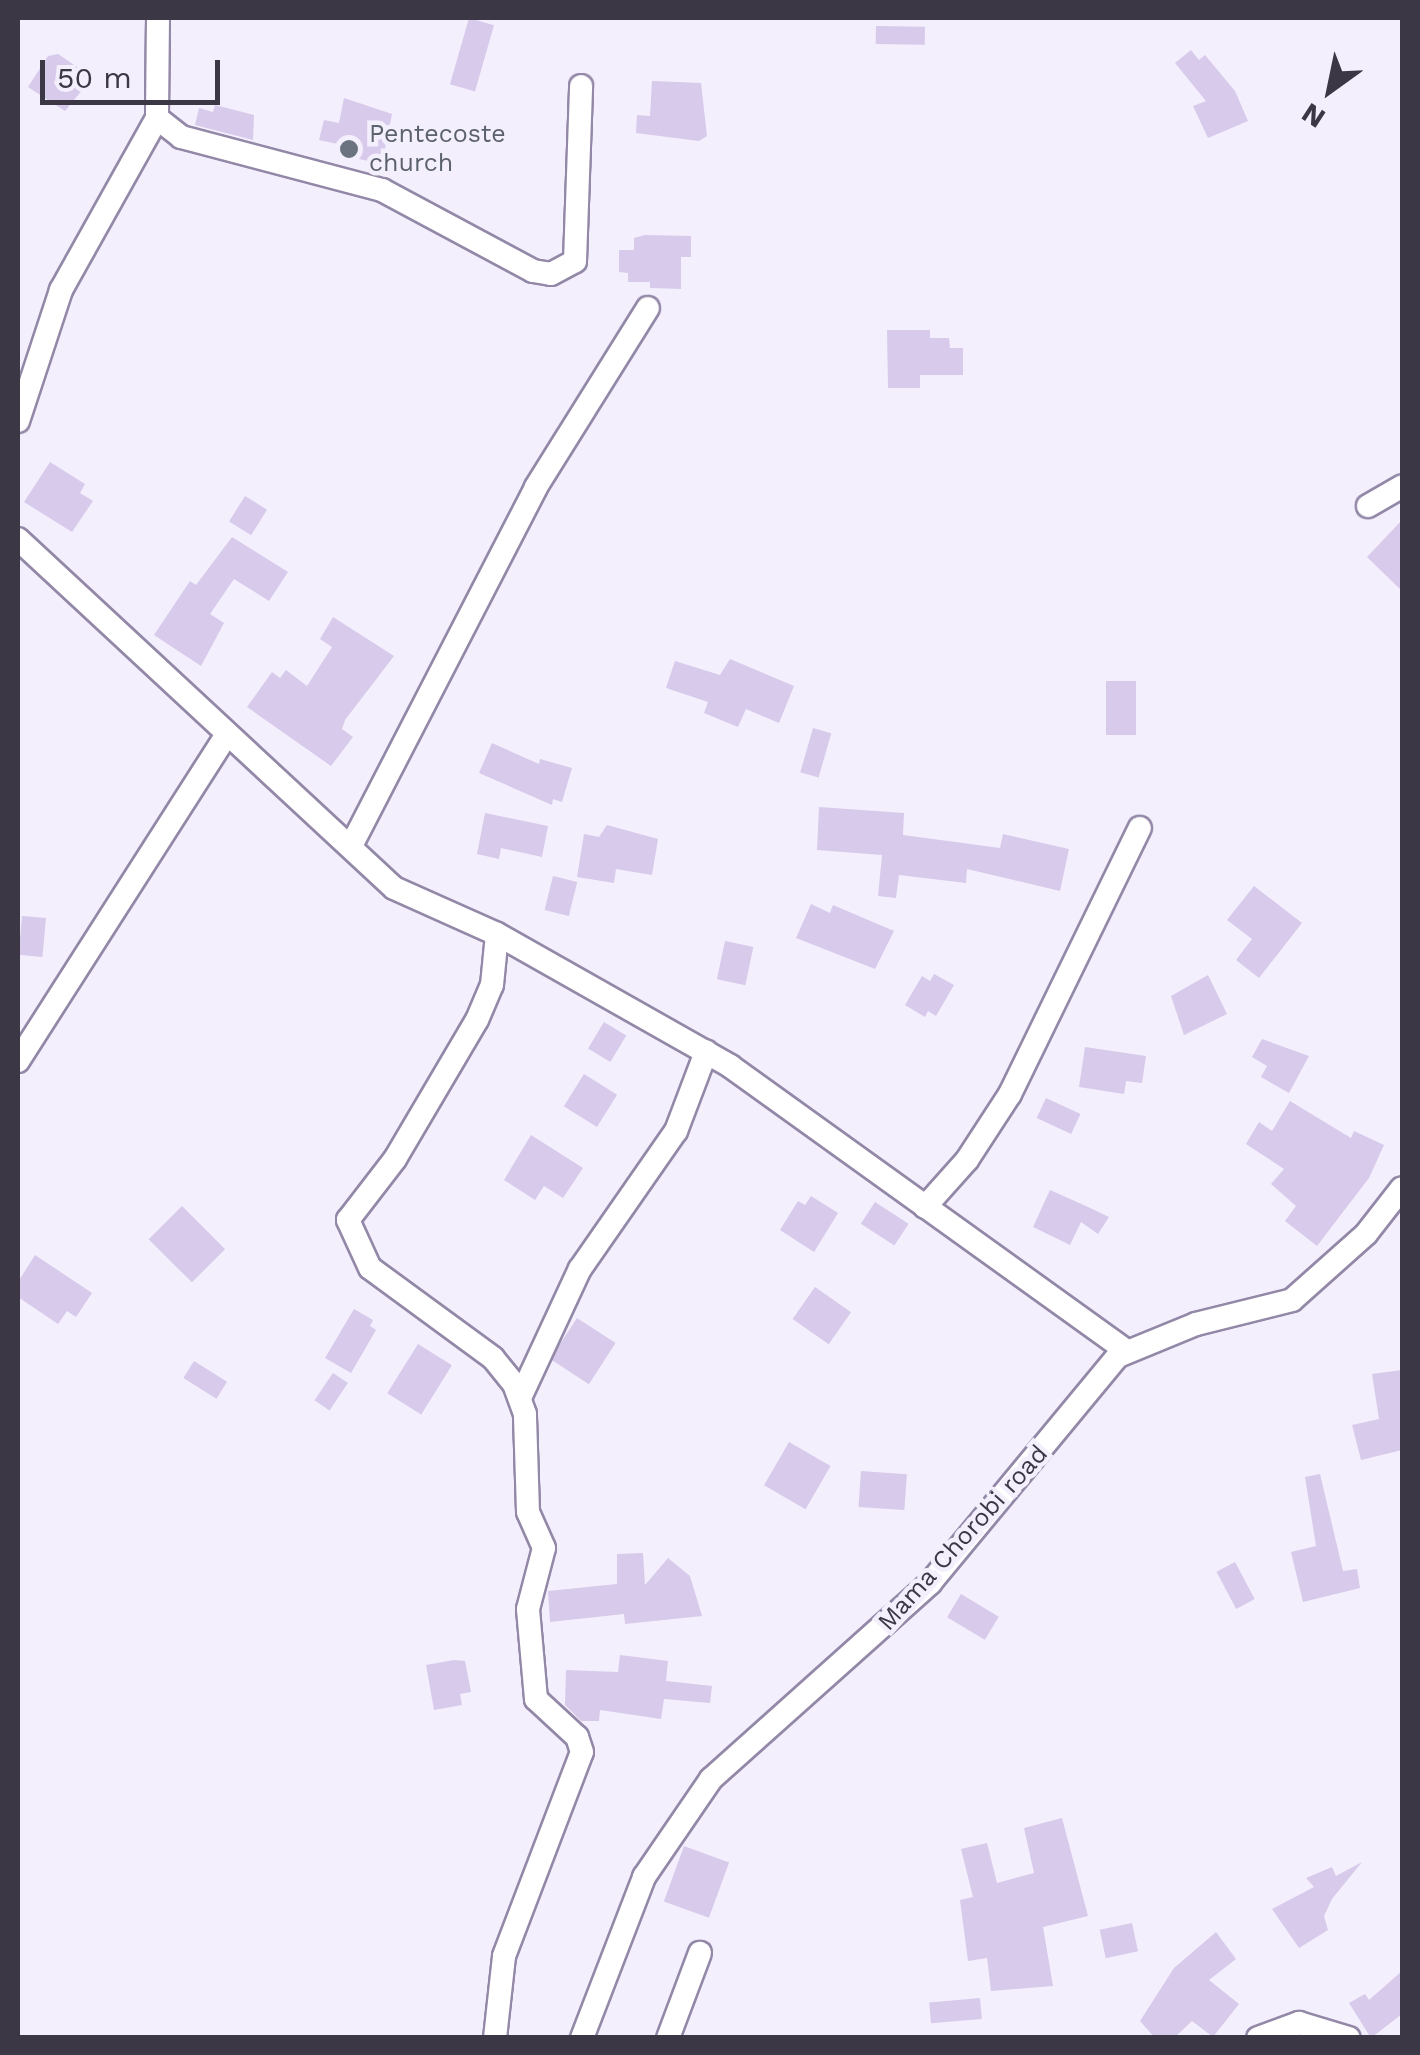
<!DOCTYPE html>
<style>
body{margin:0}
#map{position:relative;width:1420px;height:2055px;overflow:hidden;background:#f4effd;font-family:"Work Sans",sans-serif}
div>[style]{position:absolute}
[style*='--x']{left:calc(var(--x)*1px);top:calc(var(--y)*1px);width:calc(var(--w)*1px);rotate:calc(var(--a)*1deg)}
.building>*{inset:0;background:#d7caeb;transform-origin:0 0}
.roads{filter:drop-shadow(2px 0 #9388a7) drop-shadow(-2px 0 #9388a7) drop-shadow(0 2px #9388a7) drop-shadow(0 -2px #9388a7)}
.street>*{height:22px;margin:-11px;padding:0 11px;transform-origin:11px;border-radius:11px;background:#fff}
.dots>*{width:28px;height:28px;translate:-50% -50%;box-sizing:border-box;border:5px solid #f4effd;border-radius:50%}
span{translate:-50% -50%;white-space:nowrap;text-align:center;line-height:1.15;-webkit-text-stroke:9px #f4effd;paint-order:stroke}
.worship-label{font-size:25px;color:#5b616d}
.left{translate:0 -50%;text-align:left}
.street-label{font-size:25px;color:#3c3745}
.frame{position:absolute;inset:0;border:20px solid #3c3745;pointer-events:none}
.north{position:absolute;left:1280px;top:40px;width:100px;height:100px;-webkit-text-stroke:8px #f4effd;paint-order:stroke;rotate:213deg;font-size:28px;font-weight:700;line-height:40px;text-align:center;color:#3c3745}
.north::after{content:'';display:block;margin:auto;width:35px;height:45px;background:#3c3745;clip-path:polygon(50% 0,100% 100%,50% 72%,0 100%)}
.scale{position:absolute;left:40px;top:60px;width:180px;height:45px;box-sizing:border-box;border:5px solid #3c3745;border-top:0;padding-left:12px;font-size:30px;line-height:35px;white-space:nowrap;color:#3c3745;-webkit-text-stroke:8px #f4effd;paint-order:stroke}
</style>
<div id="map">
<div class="building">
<i style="left:469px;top:18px;width:26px;height:69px;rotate:16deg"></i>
<i style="left:876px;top:26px;width:49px;height:18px;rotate:1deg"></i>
<i style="clip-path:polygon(1191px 50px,1199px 60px,1205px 55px,1235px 91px,1248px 121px,1208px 138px,1193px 106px,1206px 101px,1175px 63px)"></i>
<i style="clip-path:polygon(58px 54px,86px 73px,81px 80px,87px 84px,65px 111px,28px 87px,48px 56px)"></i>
<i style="clip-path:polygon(652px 81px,701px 83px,707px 136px,699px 141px,636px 133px,637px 115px,650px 116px)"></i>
<i style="clip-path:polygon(344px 98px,392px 114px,382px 164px,359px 159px,361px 149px,319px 140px,324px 120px,339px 123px)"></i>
<i style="clip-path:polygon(215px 105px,254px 115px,253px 140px,195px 125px,199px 108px,213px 112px)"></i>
<i style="clip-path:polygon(645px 235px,691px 236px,691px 257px,681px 257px,681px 289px,650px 288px,650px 282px,628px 282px,628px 273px,619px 272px,619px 250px,634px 250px,634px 238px)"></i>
<i style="clip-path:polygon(887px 330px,930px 330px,930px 338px,949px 338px,950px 348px,963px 348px,963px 375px,920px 375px,920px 388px,888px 388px)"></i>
<i style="clip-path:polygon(50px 462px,85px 484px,80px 493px,93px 501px,72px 532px,24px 502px)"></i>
<i style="left:245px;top:496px;width:26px;height:30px;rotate:32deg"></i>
<i style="clip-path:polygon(1402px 520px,1402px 591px,1367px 557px)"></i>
<i style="clip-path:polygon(232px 537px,288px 572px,269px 601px,234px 579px,210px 614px,224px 623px,201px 666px,154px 635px,190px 581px,196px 585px)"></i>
<i style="clip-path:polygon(333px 617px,394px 656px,345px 720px,342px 729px,353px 737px,331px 766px,247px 707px,272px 672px,280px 678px,286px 670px,307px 686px,332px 647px,320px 639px)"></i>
<i style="clip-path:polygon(730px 659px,794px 686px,779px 723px,746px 709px,738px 727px,704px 713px,708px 702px,666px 688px,675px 661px,720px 675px)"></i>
<i style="left:1106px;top:681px;width:30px;height:54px"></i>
<i style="left:813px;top:728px;width:19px;height:46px;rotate:16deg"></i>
<i style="clip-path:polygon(492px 743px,539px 764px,540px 759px,572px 768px,562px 802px,553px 799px,552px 805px,479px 773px)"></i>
<i style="clip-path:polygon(819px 807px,904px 813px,903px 835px,1000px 848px,1003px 834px,1069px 849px,1060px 891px,967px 869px,966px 883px,899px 875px,896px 898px,878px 896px,882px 855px,817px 850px)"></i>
<i style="clip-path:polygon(485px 813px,548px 826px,542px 857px,501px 848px,499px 859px,477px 854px)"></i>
<i style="clip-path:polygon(607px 825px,658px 839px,652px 875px,616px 869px,614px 883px,577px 877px,584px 834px,599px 837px)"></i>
<i style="left:553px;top:876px;width:25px;height:35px;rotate:14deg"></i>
<i style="clip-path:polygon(1254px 886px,1302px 923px,1259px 978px,1236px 960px,1252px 939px,1227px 920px)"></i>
<i style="clip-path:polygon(811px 904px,830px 913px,833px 905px,894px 931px,875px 969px,796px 938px)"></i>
<i style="left:22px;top:916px;width:24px;height:39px;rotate:5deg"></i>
<i style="left:725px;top:941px;width:29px;height:39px;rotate:12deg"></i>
<i style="clip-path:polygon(934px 974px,954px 985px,936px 1016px,928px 1011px,925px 1017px,905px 1005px,922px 976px,930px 981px)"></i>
<i style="clip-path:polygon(1208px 975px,1227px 1014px,1184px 1035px,1171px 996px)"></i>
<i style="left:604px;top:1022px;width:26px;height:31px;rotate:31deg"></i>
<i style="clip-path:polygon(1262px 1039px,1309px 1056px,1289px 1093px,1261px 1077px,1267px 1066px,1252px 1057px)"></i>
<i style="clip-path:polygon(1085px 1047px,1146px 1056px,1142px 1083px,1126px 1081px,1124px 1094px,1079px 1087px)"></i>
<i style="left:584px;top:1074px;width:39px;height:38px;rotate:32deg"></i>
<i style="left:1046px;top:1098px;width:38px;height:22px;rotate:25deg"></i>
<i style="clip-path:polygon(1290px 1101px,1351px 1138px,1354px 1131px,1384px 1145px,1369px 1178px,1317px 1246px,1285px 1221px,1296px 1206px,1271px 1184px,1284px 1169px,1246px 1144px,1259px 1122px,1272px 1131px)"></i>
<i style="clip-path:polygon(531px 1135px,583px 1168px,563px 1198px,544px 1186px,535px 1200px,504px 1180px)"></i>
<i style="clip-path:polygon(1050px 1190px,1088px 1207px,1109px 1217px,1098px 1234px,1081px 1222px,1070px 1245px,1033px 1227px)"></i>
<i style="clip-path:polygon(811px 1196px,838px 1213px,814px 1252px,780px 1230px,798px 1201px,805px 1205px)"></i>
<i style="left:875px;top:1202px;width:40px;height:26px;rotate:33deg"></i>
<i style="left:182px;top:1206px;width:61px;height:47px;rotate:45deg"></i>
<i style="clip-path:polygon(35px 1255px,92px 1293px,76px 1317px,67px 1311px,58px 1324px,18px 1297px,18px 1282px)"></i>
<i style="left:815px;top:1287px;width:44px;height:39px;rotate:35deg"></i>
<i style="clip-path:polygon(354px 1309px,373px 1320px,370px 1326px,376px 1330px,351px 1373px,325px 1358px)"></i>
<i style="left:577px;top:1318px;width:46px;height:49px;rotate:33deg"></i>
<i style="left:418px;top:1344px;width:40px;height:58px;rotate:32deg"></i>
<i style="left:194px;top:1361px;width:39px;height:20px;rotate:32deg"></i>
<i style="clip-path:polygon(1402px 1370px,1402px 1450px,1361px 1460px,1352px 1425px,1379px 1419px,1372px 1374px)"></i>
<i style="left:333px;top:1373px;width:18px;height:33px;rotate:34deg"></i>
<i style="left:789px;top:1442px;width:48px;height:50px;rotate:30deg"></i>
<i style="left:861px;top:1471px;width:46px;height:36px;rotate:4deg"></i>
<i style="clip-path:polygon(1320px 1474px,1343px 1571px,1357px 1569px,1360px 1588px,1303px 1602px,1291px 1552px,1316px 1546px,1305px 1477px)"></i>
<i style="clip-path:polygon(643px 1553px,645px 1585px,668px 1558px,690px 1576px,702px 1616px,625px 1624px,624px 1614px,550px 1622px,548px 1591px,617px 1584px,617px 1554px)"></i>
<i style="left:1235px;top:1562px;width:42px;height:21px;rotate:62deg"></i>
<i style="left:961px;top:1594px;width:44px;height:27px;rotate:31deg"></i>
<i style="clip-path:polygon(620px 1655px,668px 1661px,666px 1681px,712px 1686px,710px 1703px,664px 1699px,661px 1719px,600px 1710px,599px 1721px,581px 1721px,565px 1705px,566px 1670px,618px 1672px)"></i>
<i style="clip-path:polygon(454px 1660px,465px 1661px,471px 1692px,460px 1694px,462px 1705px,434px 1710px,426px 1665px)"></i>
<i style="clip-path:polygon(1062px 1818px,1088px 1916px,1043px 1927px,1053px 1986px,991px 1991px,987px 1958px,968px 1961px,960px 1900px,973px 1897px,961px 1849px,987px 1843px,997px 1883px,1034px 1873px,1024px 1828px)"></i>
<i style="left:684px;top:1846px;width:48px;height:59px;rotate:20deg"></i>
<i style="clip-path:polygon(1362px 1862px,1332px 1899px,1324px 1916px,1328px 1930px,1299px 1948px,1272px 1909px,1314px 1887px,1306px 1878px,1332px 1867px,1336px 1876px)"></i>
<i style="left:1132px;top:1923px;width:29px;height:33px;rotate:78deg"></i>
<i style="clip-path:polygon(1216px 1932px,1236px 1959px,1209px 1980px,1239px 2004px,1213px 2037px,1192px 2021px,1174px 2038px,1155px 2038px,1140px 2021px,1174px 1968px)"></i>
<i style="clip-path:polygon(1402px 1971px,1402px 2014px,1371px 2038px,1349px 2003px,1365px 1994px,1369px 2000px)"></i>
<i style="left:980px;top:1998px;width:21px;height:51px;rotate:85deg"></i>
</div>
<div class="roads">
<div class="street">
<i style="--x:158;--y:18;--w:100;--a:90.6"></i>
<i style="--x:157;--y:118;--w:31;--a:38"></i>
<i style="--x:181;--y:137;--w:208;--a:14.8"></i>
<i style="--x:382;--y:190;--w:171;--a:28.2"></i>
<i style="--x:533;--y:271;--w:18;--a:9"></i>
<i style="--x:551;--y:274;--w:27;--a:-28"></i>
<i style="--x:575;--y:261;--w:175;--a:-88"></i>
<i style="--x:18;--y:421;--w:138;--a:-71.8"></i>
<i style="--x:61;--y:290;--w:197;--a:-60.8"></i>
<i style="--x:1368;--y:506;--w:39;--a:-30"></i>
<i style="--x:18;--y:539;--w:513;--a:42.87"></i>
<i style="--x:394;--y:888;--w:113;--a:24.1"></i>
<i style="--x:497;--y:934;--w:268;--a:29.5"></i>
<i style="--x:730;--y:1066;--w:486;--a:35.7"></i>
<i style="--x:351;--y:846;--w:404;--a:-62.7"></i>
<i style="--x:536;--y:487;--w:211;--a:-58"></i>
<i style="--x:18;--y:1061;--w:388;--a:-57.4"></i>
<i style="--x:925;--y:1207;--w:63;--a:-48.2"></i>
<i style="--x:967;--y:1160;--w:79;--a:-56.9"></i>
<i style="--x:1010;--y:1094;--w:296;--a:-64"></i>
<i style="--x:520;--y:1398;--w:142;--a:-65.1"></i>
<i style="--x:580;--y:1269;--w:168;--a:-55.2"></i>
<i style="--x:676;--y:1131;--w:85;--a:-69.2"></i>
<i style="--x:495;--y:2038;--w:82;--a:-83.7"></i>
<i style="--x:504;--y:1956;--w:218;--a:-69.1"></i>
<i style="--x:582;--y:1752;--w:16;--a:-108"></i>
<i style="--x:577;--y:1737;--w:56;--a:-137.2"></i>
<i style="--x:536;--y:1699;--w:90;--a:-95.1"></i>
<i style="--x:528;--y:1609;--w:63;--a:-75.3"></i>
<i style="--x:544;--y:1548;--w:39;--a:-114"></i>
<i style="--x:528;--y:1512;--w:98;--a:-91.8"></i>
<i style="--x:525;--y:1414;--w:32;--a:-110"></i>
<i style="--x:514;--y:1384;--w:33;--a:-129"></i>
<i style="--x:493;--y:1358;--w:152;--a:-143.8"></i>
<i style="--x:370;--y:1268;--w:53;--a:-114.6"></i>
<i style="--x:348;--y:1220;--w:77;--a:-52.4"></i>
<i style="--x:395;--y:1159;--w:161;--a:-59.5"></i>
<i style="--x:477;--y:1020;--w:38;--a:-67"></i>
<i style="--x:492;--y:985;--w:51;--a:-84.4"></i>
<i style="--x:582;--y:2038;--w:173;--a:-68.9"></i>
<i style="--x:644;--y:1877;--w:119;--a:-55.6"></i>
<i style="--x:711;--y:1779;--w:294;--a:-41.8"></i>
<i style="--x:930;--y:1583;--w:295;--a:-50.4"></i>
<i style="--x:1118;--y:1356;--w:84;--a:-22.3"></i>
<i style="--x:1196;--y:1324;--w:99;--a:-14"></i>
<i style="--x:1292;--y:1300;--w:99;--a:-41.7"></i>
<i style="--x:1366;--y:1234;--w:58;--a:-52"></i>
<i style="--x:668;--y:2038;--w:91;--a:-69.4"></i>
<i style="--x:1258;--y:2038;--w:44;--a:-20.1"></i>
<i style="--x:1299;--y:2023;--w:52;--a:16.7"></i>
</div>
</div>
<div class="dots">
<i style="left:349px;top:149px;background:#6b7280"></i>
</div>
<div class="worship-label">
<span class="left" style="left:369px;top:149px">Pentecoste<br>church</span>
</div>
<div class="street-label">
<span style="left:963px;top:1538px;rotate:-48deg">Mama Chorobi road</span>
</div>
<div class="frame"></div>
<div class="north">N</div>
<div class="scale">50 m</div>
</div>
